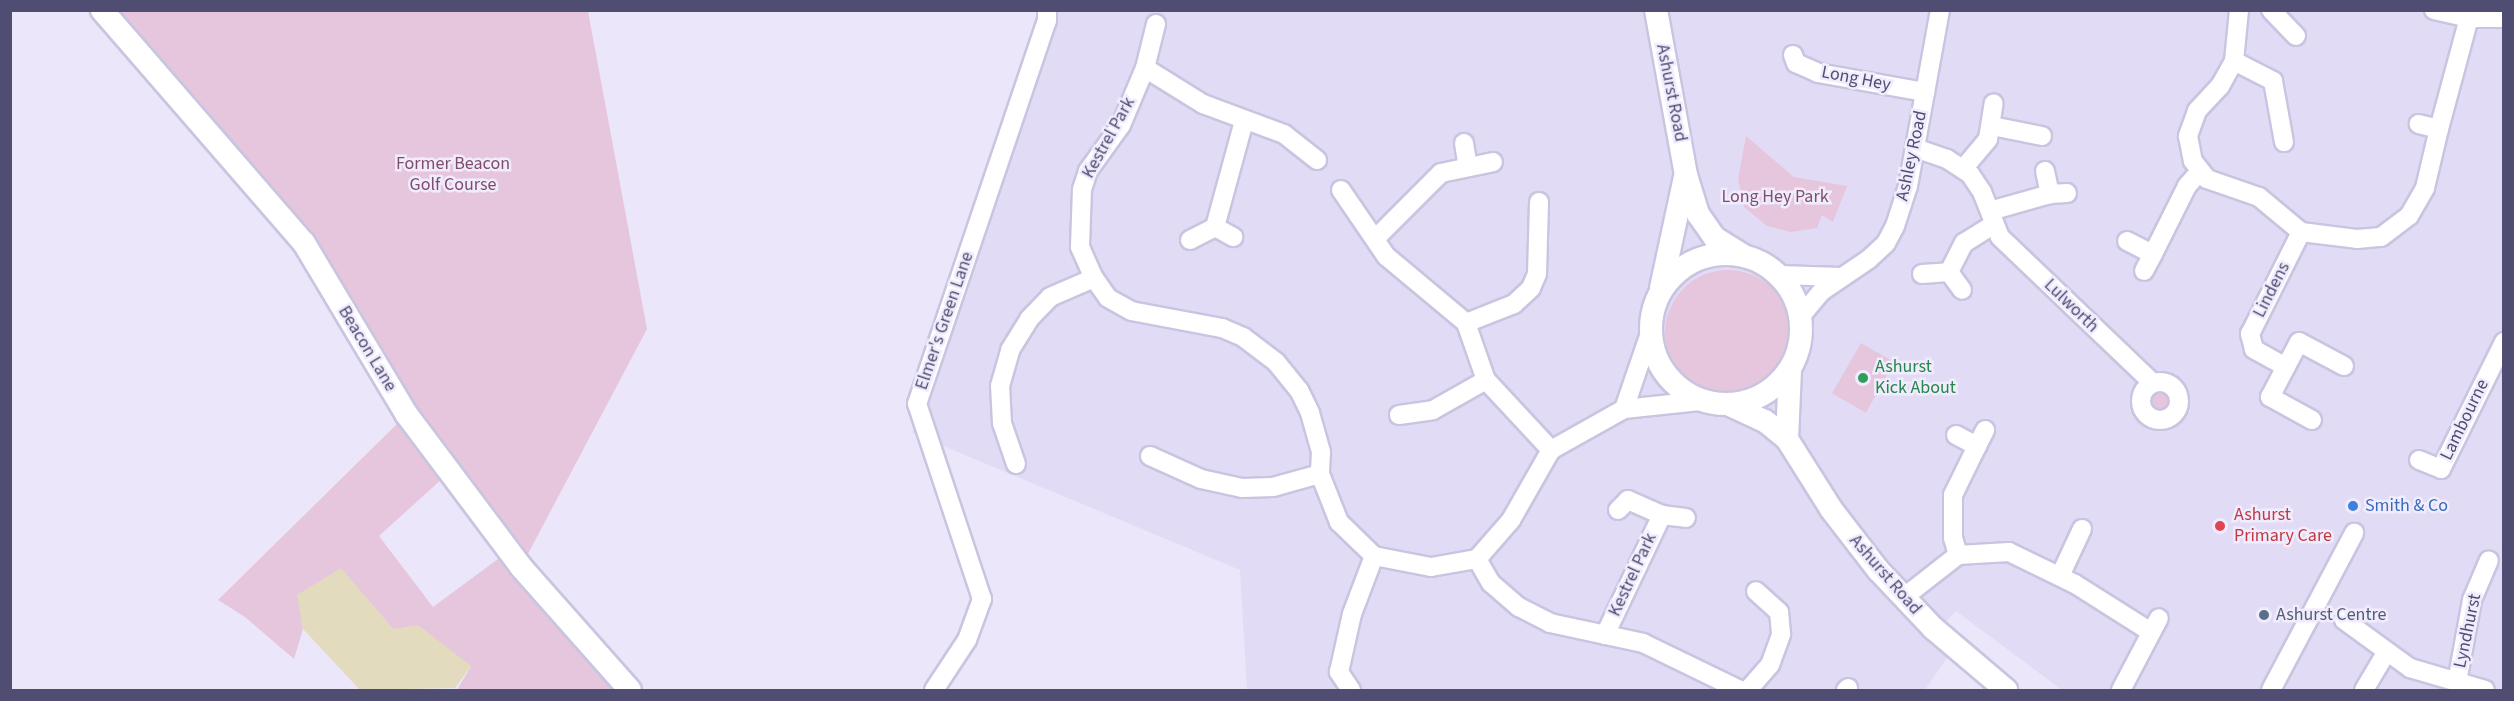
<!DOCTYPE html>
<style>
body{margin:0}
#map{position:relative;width:2514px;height:701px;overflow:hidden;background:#ece6fa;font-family:"Source Sans 3",sans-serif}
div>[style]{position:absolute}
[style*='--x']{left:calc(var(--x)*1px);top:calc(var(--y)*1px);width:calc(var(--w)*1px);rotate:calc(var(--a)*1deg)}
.residential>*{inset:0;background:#e2dbf6}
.green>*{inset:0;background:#e6c6dd;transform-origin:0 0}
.round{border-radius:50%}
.water>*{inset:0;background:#e2dbbd}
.roads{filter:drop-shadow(2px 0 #c9c5e0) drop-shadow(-2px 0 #c9c5e0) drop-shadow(0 2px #c9c5e0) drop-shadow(0 -2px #c9c5e0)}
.minor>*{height:18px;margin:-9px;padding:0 9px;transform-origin:9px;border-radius:9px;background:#fff}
.minor>.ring{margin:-9px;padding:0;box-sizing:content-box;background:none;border:18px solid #fff;border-radius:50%}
.tertiary>*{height:22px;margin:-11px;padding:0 11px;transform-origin:11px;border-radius:11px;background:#fff}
.tertiary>.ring{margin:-11px;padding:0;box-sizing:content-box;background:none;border:22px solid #fff;border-radius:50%}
.dots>*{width:16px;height:16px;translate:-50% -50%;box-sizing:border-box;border:3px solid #f1ecfd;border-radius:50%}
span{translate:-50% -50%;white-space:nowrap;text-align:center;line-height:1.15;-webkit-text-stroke:5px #f1ecfd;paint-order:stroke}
.street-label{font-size:18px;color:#4f4d71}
.park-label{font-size:18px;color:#814d6c}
.leisure-label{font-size:18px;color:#27864d}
.left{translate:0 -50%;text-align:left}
.shop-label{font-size:18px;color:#366cbe}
.health-label{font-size:18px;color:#be3a42}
.service-label{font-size:18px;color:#4e5e75}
.frame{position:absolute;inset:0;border:12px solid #4f4d71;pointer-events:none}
</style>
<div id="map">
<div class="residential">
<i style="clip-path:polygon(1038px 11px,2503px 11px,2503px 690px,2062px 690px,1956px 611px,1928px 640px,1947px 658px,1925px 690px,1247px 690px,1240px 570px,912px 433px,1002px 147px)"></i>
</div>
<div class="green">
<i style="clip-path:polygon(102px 11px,588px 11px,647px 329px,521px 567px,304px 243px)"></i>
<i style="clip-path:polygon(1746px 136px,1794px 177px,1847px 186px,1833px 222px,1822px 215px,1817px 228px,1791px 232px,1767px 226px,1744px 207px,1738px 179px)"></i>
<i class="round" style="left:1665px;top:270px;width:126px;height:126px"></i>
<i style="left:1861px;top:343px;width:39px;height:58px;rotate:30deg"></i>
<i class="round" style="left:2146px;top:387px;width:26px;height:26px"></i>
<i style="clip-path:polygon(402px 419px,443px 478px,379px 536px,433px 607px,502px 556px,616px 690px,457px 690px,471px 666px,393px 629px,341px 569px,298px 595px,303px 629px,294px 659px,245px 617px,218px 600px)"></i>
</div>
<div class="water">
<i style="clip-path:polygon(341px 568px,393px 629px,418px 625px,471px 666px,455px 688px,360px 690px,303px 629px,297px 595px)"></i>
</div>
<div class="roads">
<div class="minor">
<i style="--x:2239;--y:10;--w:51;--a:95.6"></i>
<i style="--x:2234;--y:61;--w:29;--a:119"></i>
<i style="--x:2220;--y:86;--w:34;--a:133"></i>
<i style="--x:2197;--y:111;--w:27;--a:110"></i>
<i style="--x:2188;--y:136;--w:25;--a:79"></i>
<i style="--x:2193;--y:161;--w:23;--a:52"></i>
<i style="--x:2207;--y:179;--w:55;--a:19.1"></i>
<i style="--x:2259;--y:197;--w:55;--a:39.8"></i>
<i style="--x:2301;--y:232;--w:56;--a:7.1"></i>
<i style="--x:2357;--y:239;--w:24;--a:-5"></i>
<i style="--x:2381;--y:237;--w:35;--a:-37"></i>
<i style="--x:2409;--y:216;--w:32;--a:-60"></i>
<i style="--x:2425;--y:188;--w:61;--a:-76.7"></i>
<i style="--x:2439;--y:129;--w:21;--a:-166"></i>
<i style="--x:2271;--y:10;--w:36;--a:46"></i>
<i style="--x:2434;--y:10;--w:36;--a:13"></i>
<i style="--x:2469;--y:18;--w:35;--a:0"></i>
<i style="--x:1156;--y:24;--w:45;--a:104"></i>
<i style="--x:1145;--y:68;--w:68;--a:31.8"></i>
<i style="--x:1203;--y:104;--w:86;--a:20.3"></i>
<i style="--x:1284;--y:134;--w:42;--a:38.2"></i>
<i style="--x:1793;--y:55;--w:9;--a:69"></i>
<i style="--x:1796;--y:63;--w:24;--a:24"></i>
<i style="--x:1818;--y:73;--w:109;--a:10.1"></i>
<i style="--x:2234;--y:61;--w:44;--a:27.1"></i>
<i style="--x:2273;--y:81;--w:62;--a:79.8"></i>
<i style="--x:1145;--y:68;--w:62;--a:112.8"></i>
<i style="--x:1121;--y:125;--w:57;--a:125.7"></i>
<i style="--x:1088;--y:171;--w:19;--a:108"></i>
<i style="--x:1082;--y:189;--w:58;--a:92"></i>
<i style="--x:1080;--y:247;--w:34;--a:66"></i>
<i style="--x:1094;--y:278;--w:24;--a:55"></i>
<i style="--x:1108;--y:298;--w:26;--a:29"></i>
<i style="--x:1131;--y:311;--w:93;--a:10.6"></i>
<i style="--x:1222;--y:328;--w:23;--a:23"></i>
<i style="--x:1243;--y:337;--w:41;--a:37.1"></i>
<i style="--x:1276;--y:362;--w:36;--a:51"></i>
<i style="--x:1299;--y:390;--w:25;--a:64"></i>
<i style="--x:1310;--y:413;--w:41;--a:74.2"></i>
<i style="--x:1321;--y:452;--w:22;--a:93"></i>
<i style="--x:1320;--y:474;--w:52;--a:68.4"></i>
<i style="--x:1339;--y:522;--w:49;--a:44.2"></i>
<i style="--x:1374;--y:556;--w:58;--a:10.9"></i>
<i style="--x:1431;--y:567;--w:47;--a:-9.9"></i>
<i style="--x:1477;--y:559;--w:52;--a:-48.9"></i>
<i style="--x:1511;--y:520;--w:81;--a:-60.3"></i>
<i style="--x:1551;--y:450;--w:84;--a:-29.3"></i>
<i style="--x:1624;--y:409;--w:76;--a:-6"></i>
<i style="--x:1992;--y:126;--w:51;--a:11.3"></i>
<i style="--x:2439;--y:129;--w:115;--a:-74.9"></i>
<i style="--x:1464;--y:143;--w:24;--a:81"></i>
<i style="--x:1915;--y:148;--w:34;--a:19"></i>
<i style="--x:1947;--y:159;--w:27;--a:33"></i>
<i style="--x:1970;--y:174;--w:22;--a:56"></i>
<i style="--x:1982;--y:192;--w:48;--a:68.2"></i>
<i style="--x:2000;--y:237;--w:211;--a:43.7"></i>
<i style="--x:1963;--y:169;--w:39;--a:-50"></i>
<i style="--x:1988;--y:139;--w:36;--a:-81"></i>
<i style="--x:2045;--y:171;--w:24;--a:78"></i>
<i style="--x:2050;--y:194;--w:17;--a:-3"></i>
<i style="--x:1341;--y:190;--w:80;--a:55.7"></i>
<i style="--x:1386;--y:256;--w:104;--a:39.9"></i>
<i style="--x:1466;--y:323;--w:60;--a:70.7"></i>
<i style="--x:1486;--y:380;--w:96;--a:47.1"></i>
<i style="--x:1990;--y:211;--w:62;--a:-15.8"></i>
<i style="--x:1215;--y:227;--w:110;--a:-74.7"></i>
<i style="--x:1376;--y:238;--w:92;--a:-45"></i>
<i style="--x:1441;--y:173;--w:53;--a:-11.9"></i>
<i style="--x:1190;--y:240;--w:28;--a:-27"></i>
<i style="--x:1215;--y:227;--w:21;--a:29"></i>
<i style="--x:2127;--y:241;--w:29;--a:27"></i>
<i style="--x:2153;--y:254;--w:19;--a:118"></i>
<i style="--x:2153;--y:254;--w:76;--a:-63.4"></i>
<i style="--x:2187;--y:186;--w:18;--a:-49"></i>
<i style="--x:1949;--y:272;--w:33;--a:-63"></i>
<i style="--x:1964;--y:243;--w:36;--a:-32"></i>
<i style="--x:1922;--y:274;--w:27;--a:-4"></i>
<i style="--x:1949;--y:272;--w:22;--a:54"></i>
<i style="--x:1779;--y:275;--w:62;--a:1.8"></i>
<i style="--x:1800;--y:317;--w:34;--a:-50"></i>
<i style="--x:1822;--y:291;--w:57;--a:-34.2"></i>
<i style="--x:1869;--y:259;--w:23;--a:-43"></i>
<i style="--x:1886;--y:243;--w:19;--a:-62"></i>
<i style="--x:1895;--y:226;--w:42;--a:-72"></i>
<i style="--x:1908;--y:186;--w:179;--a:-79.7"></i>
<i style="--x:1466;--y:323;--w:52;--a:-21.6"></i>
<i style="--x:1514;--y:304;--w:23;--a:-43"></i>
<i style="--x:1531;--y:288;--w:15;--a:-67"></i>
<i style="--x:1537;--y:274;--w:72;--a:-88.4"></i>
<i style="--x:2286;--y:367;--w:37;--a:-151"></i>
<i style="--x:2254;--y:349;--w:16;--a:-105"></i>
<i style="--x:2250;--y:334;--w:114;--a:-63.4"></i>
<i class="ring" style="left:2141px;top:382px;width:20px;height:20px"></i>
<i style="--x:1624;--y:409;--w:80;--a:-71.1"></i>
<i style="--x:1399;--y:415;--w:34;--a:-8"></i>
<i style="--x:1433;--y:410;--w:61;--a:-29.5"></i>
<i style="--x:2312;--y:420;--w:48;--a:-151.3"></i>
<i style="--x:2270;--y:397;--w:62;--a:-62.2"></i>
<i style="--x:2299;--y:342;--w:51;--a:28.1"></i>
<i style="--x:1956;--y:435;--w:24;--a:28"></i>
<i style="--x:1977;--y:446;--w:18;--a:-63"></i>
<i style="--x:1150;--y:456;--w:56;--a:24.3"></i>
<i style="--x:1201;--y:479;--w:42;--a:12.4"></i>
<i style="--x:1242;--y:488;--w:31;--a:-2"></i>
<i style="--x:1273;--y:487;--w:49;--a:-15.5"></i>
<i style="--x:2419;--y:460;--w:24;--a:22"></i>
<i style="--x:2441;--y:469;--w:142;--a:-63.6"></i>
<i style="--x:1016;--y:464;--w:43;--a:-108.9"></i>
<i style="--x:1002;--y:423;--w:37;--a:-93"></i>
<i style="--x:1000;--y:386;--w:37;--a:-74"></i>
<i style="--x:1010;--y:350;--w:36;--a:-58"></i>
<i style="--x:1029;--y:319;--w:30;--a:-46"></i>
<i style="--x:1050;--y:297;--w:48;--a:-23.4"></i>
<i style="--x:1618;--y:510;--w:14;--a:-45"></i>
<i style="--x:1628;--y:500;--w:37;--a:24"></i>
<i style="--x:1662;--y:515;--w:24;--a:7"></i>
<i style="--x:1958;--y:555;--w:18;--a:-106"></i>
<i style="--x:1953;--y:538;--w:43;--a:-90"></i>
<i style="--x:1953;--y:495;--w:55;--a:-63.9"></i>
<i style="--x:1477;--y:559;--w:28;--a:60"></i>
<i style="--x:1491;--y:583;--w:37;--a:41"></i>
<i style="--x:1519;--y:607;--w:35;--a:27"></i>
<i style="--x:1550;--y:623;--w:95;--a:12.1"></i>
<i style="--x:1643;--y:643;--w:108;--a:25.9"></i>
<i style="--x:2060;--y:576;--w:52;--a:-64.9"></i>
<i style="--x:1903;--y:598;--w:70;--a:-38"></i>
<i style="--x:1958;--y:555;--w:51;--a:-3.4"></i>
<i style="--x:2009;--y:552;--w:73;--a:25.9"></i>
<i style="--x:2075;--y:584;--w:90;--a:32.3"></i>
<i style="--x:2344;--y:620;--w:82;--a:36"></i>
<i style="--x:2410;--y:668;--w:78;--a:16.3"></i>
<i style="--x:1605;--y:635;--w:133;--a:-64.6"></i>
<i style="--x:2457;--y:682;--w:83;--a:-79.6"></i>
<i style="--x:2472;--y:600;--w:43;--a:-67"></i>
<i style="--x:934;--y:690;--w:60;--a:-56.6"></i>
<i style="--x:967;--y:640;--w:44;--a:-69.9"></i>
<i style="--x:982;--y:599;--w:206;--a:-108.4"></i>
<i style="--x:917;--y:404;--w:404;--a:-71.3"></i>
<i style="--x:1047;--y:21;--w:11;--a:-90"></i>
<i style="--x:1351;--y:690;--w:22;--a:-124"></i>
<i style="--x:1339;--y:672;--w:59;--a:-77.4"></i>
<i style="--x:1352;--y:614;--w:62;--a:-69.2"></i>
<i style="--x:1748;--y:690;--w:33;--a:-49"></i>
<i style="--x:1770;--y:665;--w:33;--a:-70"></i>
<i style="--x:1781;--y:634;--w:22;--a:-95"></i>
<i style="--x:1779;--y:612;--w:31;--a:-138"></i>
<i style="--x:1846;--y:690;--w:3;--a:-45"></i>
<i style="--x:2121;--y:690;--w:81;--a:-62.2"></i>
<i style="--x:2271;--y:690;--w:178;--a:-62.1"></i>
<i style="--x:2364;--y:690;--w:43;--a:-59.3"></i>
</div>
<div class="tertiary">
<i style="--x:102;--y:10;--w:308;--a:49.1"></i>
<i style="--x:304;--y:243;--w:200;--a:59.1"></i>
<i style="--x:407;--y:415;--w:190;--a:53.1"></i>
<i style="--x:521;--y:567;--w:164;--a:48.5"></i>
<i style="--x:1656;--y:10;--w:168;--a:79.7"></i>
<i style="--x:1686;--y:175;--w:41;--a:72.9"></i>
<i style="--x:1698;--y:214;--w:29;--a:55"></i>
<i style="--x:1715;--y:238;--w:31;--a:32"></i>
<i class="ring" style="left:1651px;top:254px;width:128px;height:128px"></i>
<i style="--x:1661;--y:288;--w:114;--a:-77.8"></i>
<i style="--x:1730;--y:405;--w:38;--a:25"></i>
<i style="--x:1765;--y:421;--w:28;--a:39"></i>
<i style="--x:1787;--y:439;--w:83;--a:57.8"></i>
<i style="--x:1831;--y:509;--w:78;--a:52.3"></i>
<i style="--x:1879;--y:571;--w:79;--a:46.5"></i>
<i style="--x:1933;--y:628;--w:96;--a:40.3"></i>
<i style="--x:1787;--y:439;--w:70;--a:-87.5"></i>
</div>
</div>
<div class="dots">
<i style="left:1863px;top:378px;background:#2e9e5b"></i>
<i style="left:2353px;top:506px;background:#3f7fe0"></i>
<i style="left:2220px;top:526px;background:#e0444e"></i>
<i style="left:2264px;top:615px;background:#5c6f8a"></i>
</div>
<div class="street-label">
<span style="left:1856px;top:79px;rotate:11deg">Long Hey</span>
<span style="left:1671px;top:93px;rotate:79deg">Ashurst Road</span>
<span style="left:1109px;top:138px;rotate:-61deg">Kestrel Park</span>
<span style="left:1912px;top:156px;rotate:-78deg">Ashley Road</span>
<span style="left:2272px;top:290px;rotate:-63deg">Lindens</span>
<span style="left:2071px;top:306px;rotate:44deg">Lulworth</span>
<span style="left:945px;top:321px;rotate:-71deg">Elmer's Green Lane</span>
<span style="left:367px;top:349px;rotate:59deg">Beacon Lane</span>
<span style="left:2465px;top:420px;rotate:-64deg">Lambourne</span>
<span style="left:1633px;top:575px;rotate:-65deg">Kestrel Park</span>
<span style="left:1885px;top:575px;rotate:49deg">Ashurst Road</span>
<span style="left:2468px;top:631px;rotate:-78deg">Lyndhurst</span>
</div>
<div class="park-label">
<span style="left:453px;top:175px">Former Beacon<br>Golf Course</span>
<span style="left:1775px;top:197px">Long Hey Park</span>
</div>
<div class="leisure-label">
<span class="left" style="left:1875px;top:378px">Ashurst<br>Kick About</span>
</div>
<div class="shop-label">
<span class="left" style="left:2365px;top:506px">Smith &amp; Co</span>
</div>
<div class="health-label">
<span class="left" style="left:2234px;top:526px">Ashurst<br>Primary Care</span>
</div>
<div class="service-label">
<span class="left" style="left:2276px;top:615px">Ashurst Centre</span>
</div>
<div class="frame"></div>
</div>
